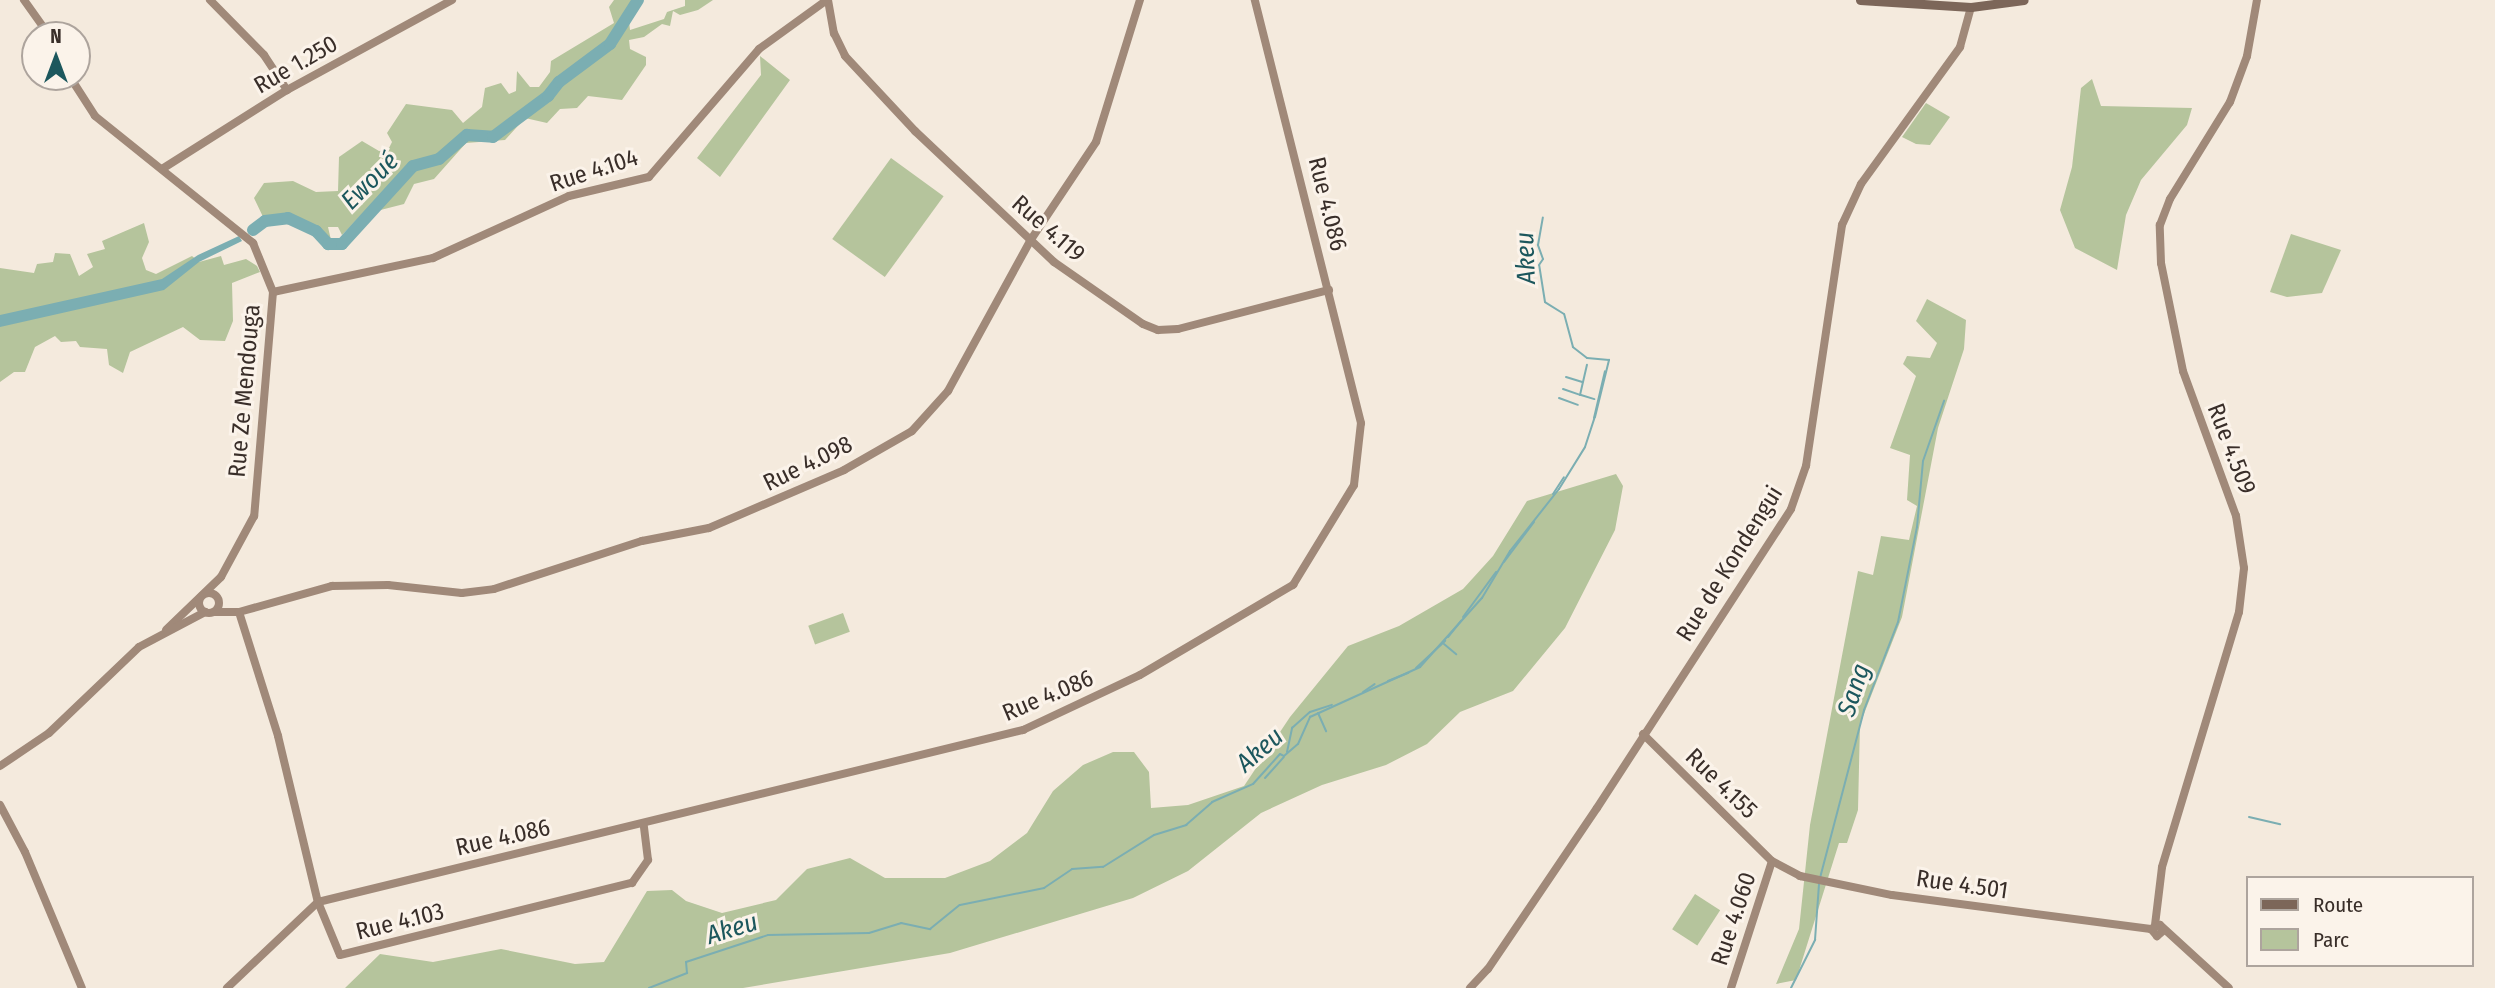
<!DOCTYPE html>
<meta charset="utf-8">
<style>
body{margin:0}
#map{position:relative;width:2495px;height:988px;overflow:hidden;background:#f4eadd;font-family:"Fira Sans Condensed",sans-serif}
div>[style]{position:absolute}
[style*='--x']{left:calc(var(--x)*1px);top:calc(var(--y)*1px);width:calc(var(--w)*1px);rotate:calc(var(--a)*1deg)}
.green>*{inset:0;background:#b5c49c;transform-origin:0 0}
.water>*{inset:0;background:#7baeb2}
.stream>*{height:2px;margin:-1px;padding:0 1px;transform-origin:1px;border-radius:1px;background:#7baeb2}
.river>*{height:12px;margin:-6px;padding:0 6px;transform-origin:6px;border-radius:6px;background:#7baeb2}
.secondary>*{height:8px;margin:-4px;padding:0 4px;transform-origin:4px;border-radius:4px;background:#a08979}
.secondary>.ring{margin:-4px;padding:0;box-sizing:content-box;background:none;border:8px solid #a08979;border-radius:50%}
.primary>*{height:9px;margin:-4.5px;padding:0 4.5px;transform-origin:4.5px;border-radius:4.5px;background:#7c6659}
span{translate:-50% -50%;white-space:nowrap;text-align:center;line-height:1.15;-webkit-text-stroke:6px #fbf3ea;paint-order:stroke}
.street-label{font-size:24px;color:#392e29}
.water-label{font-size:26px;color:#1c575d;font-style:italic}
.legend{position:absolute;left:2246px;top:876px;width:228px;height:91px;box-sizing:border-box;background:#fbf3ea;border:2px solid #ada49d;margin:0;padding:9px 12px;list-style:none;font-size:21px;color:#392e29}
.legend li{display:flex;align-items:center;gap:14px;height:35px}
.legend b{width:35px;border:2px solid #ada49d}
.north{position:absolute;left:21px;top:21px;width:70px;height:70px;box-sizing:border-box;background:#fbf3ea;border:2px solid #ada49d;border-radius:50%;rotate:0deg;font-size:19px;font-weight:700;line-height:28px;text-align:center;color:#392e29}
.north::after{content:'';display:block;margin:auto;width:24px;height:32px;background:#1c575d;clip-path:polygon(50% 0,100% 100%,50% 72%,0 100%)}
</style>
<div id="map">
<div class="green">
<i style="clip-path:polygon(614px 0,643px 0,629px 21px,630px 30px,664px 19px,667px 12px,685px 6px,685px 0,713px 0,698px 10px,680px 15px,673px 11px,670px 26px,662px 24px,644px 37px,629px 40px,630px 49px,646px 57px,646px 65px,622px 100px,588px 96px,577px 108px,560px 109px,547px 123px,525px 118px,505px 140px,466px 143px,434px 179px,414px 184px,404px 204px,361px 215px,342px 235px,338px 227px,328px 227px,331px 240px,327px 242px,314px 227px,290px 217px,265px 221px,254px 198px,264px 183px,293px 181px,316px 192px,338px 191px,339px 157px,362px 141px,379px 151px,388px 150px,392px 142px,387px 133px,406px 104px,452px 110px,463px 123px,482px 107px,485px 88px,501px 83px,509px 94px,516px 91px,517px 71px,530px 87px,539px 87px,550px 72px,551px 61px,614px 23px,609px 7px)"></i>
<i style="clip-path:polygon(760px 56px,790px 80px,720px 177px,697px 158px,761px 75px)"></i>
<i style="clip-path:polygon(2092px 79px,2101px 106px,2192px 108px,2187px 125px,2141px 180px,2126px 215px,2117px 270px,2075px 248px,2060px 210px,2072px 167px,2081px 88px)"></i>
<i style="clip-path:polygon(1926px 103px,1950px 117px,1930px 145px,1916px 144px,1902px 137px)"></i>
<i style="left:891px;top:158px;width:65px;height:100px;rotate:36deg"></i>
<i style="clip-path:polygon(144px 223px,149px 242px,142px 258px,146px 270px,156px 274px,192px 256px,199px 262px,221px 256px,224px 265px,246px 259px,257px 266px,260px 272px,232px 283px,233px 321px,225px 341px,200px 340px,183px 327px,130px 352px,123px 373px,109px 365px,107px 349px,80px 347px,76px 341px,61px 342px,55px 336px,35px 347px,25px 372px,14px 372px,0 382px,0 268px,34px 273px,37px 264px,53px 262px,55px 253px,70px 254px,79px 276px,93px 267px,87px 254px,105px 249px,102px 241px)"></i>
<i style="clip-path:polygon(2291px 234px,2341px 250px,2322px 293px,2287px 297px,2270px 292px)"></i>
<i style="clip-path:polygon(1927px 299px,1966px 320px,1964px 349px,1938px 428px,1902px 617px,1860px 724px,1858px 810px,1847px 843px,1839px 843px,1796px 980px,1776px 984px,1799px 929px,1810px 825px,1858px 571px,1873px 575px,1881px 536px,1909px 540px,1917px 506px,1907px 500px,1910px 455px,1890px 448px,1916px 376px,1903px 364px,1907px 356px,1930px 358px,1937px 343px,1916px 321px)"></i>
<i style="clip-path:polygon(1616px 474px,1623px 486px,1615px 530px,1565px 628px,1513px 691px,1460px 712px,1427px 744px,1386px 765px,1322px 785px,1261px 813px,1188px 871px,1133px 898px,950px 953px,743px 988px,345px 988px,380px 954px,433px 962px,501px 949px,575px 964px,604px 962px,647px 891px,672px 890px,686px 901px,722px 913px,776px 900px,807px 869px,850px 858px,885px 878px,945px 878px,990px 861px,1027px 833px,1053px 791px,1083px 765px,1113px 752px,1134px 752px,1149px 772px,1151px 808px,1188px 805px,1244px 786px,1290px 717px,1348px 646px,1399px 626px,1463px 589px,1493px 556px,1527px 501px)"></i>
<i style="left:843px;top:613px;width:20px;height:37px;rotate:70deg"></i>
<i style="left:1695px;top:894px;width:30px;height:42px;rotate:33deg"></i>
</div>
<div class="water">
<i style="clip-path:polygon(239px 236px,242px 241px,199px 262px,164px 290px,0 327px,0 315px,162px 279px,198px 255px)"></i>
</div>
<div class="stream">
<i style="--x:1566;--y:377;--w:17;--a:17"></i>
<i style="--x:1563;--y:389;--w:18;--a:19"></i>
<i style="--x:1580;--y:395;--w:31;--a:-77"></i>
<i style="--x:1581;--y:395;--w:14;--a:17"></i>
<i style="--x:1559;--y:398;--w:20;--a:20"></i>
<i style="--x:1594;--y:418;--w:48;--a:-76.8"></i>
<i style="--x:1553;--y:494;--w:20;--a:-57"></i>
<i style="--x:1504;--y:562;--w:50;--a:-53.1"></i>
<i style="--x:1463;--y:617;--w:56;--a:-53.7"></i>
<i style="--x:1448;--y:637;--w:21;--a:-51"></i>
<i style="--x:1444;--y:644;--w:16;--a:40"></i>
<i style="--x:1416;--y:668;--w:40;--a:-43"></i>
<i style="--x:1388;--y:681;--w:22;--a:-22"></i>
<i style="--x:1363;--y:692;--w:14;--a:-34"></i>
<i style="--x:1318;--y:713;--w:20;--a:66"></i>
<i style="--x:1287;--y:752;--w:25;--a:-78"></i>
<i style="--x:1292;--y:728;--w:24;--a:-42"></i>
<i style="--x:1310;--y:712;--w:23;--a:-18"></i>
<i style="--x:1265;--y:778;--w:28;--a:-48"></i>
<i style="--x:2249;--y:817;--w:32;--a:13"></i>
<i style="--x:1820;--y:878;--w:174;--a:-75.3"></i>
<i style="--x:1864;--y:710;--w:94;--a:-68.9"></i>
<i style="--x:1898;--y:622;--w:97;--a:-78.7"></i>
<i style="--x:1917;--y:527;--w:66;--a:-84.8"></i>
<i style="--x:1923;--y:461;--w:64;--a:-70.7"></i>
<i style="--x:649;--y:988;--w:41;--a:-21.5"></i>
<i style="--x:687;--y:973;--w:11;--a:-95"></i>
<i style="--x:686;--y:962;--w:86;--a:-18.2"></i>
<i style="--x:768;--y:935;--w:101;--a:-1.1"></i>
<i style="--x:869;--y:933;--w:34;--a:-17"></i>
<i style="--x:901;--y:923;--w:30;--a:12"></i>
<i style="--x:930;--y:929;--w:38;--a:-39"></i>
<i style="--x:960;--y:905;--w:86;--a:-11.4"></i>
<i style="--x:1044;--y:888;--w:34;--a:-34"></i>
<i style="--x:1072;--y:869;--w:31;--a:-4"></i>
<i style="--x:1103;--y:867;--w:60;--a:-32.1"></i>
<i style="--x:1154;--y:835;--w:34;--a:-17"></i>
<i style="--x:1186;--y:825;--w:35;--a:-41"></i>
<i style="--x:1212;--y:802;--w:45;--a:-23.7"></i>
<i style="--x:1253;--y:784;--w:40;--a:-48"></i>
<i style="--x:1280;--y:754;--w:4;--a:27"></i>
<i style="--x:1284;--y:756;--w:18;--a:-41"></i>
<i style="--x:1298;--y:744;--w:30;--a:-66"></i>
<i style="--x:1310;--y:717;--w:121;--a:-24.4"></i>
<i style="--x:1420;--y:667;--w:93;--a:-48.1"></i>
<i style="--x:1482;--y:598;--w:55;--a:-59.2"></i>
<i style="--x:1510;--y:551;--w:79;--a:-51.7"></i>
<i style="--x:1559;--y:489;--w:49;--a:-58.2"></i>
<i style="--x:1585;--y:447;--w:32;--a:-72"></i>
<i style="--x:1595;--y:417;--w:59;--a:-76.2"></i>
<i style="--x:1609;--y:360;--w:22;--a:-175"></i>
<i style="--x:1587;--y:358;--w:18;--a:-142"></i>
<i style="--x:1573;--y:347;--w:34;--a:-105"></i>
<i style="--x:1564;--y:314;--w:22;--a:-148"></i>
<i style="--x:1545;--y:302;--w:37;--a:-99"></i>
<i style="--x:1539;--y:265;--w:7;--a:-56"></i>
<i style="--x:1543;--y:259;--w:15;--a:-110"></i>
<i style="--x:1538;--y:245;--w:28;--a:-80"></i>
<i style="--x:1791;--y:988;--w:54;--a:-63.4"></i>
<i style="--x:1815;--y:940;--w:56;--a:-85.9"></i>
</div>
<div class="river">
<i style="--x:253;--y:230;--w:15;--a:-37"></i>
<i style="--x:265;--y:221;--w:23;--a:-7"></i>
<i style="--x:288;--y:218;--w:31;--a:25"></i>
<i style="--x:316;--y:231;--w:18;--a:47"></i>
<i style="--x:328;--y:244;--w:14;--a:0"></i>
<i style="--x:342;--y:244;--w:105;--a:-47.7"></i>
<i style="--x:413;--y:166;--w:27;--a:-15"></i>
<i style="--x:439;--y:159;--w:37;--a:-41"></i>
<i style="--x:467;--y:135;--w:26;--a:4"></i>
<i style="--x:493;--y:137;--w:69;--a:-36.7"></i>
<i style="--x:548;--y:96;--w:18;--a:-52"></i>
<i style="--x:559;--y:82;--w:64;--a:-36.7"></i>
<i style="--x:610;--y:44;--w:52;--a:-57.5"></i>
</div>
<div class="secondary">
<i style="--x:24;--y:0;--w:43;--a:54.5"></i>
<i style="--x:210;--y:0;--w:77;--a:45.5"></i>
<i style="--x:264;--y:55;--w:42;--a:56.7"></i>
<i style="--x:828;--y:0;--w:34;--a:80"></i>
<i style="--x:834;--y:33;--w:25;--a:64"></i>
<i style="--x:845;--y:56;--w:103;--a:47"></i>
<i style="--x:915;--y:131;--w:191;--a:43.3"></i>
<i style="--x:1054;--y:262;--w:108;--a:34.9"></i>
<i style="--x:1143;--y:324;--w:16;--a:22"></i>
<i style="--x:1158;--y:330;--w:20;--a:-3"></i>
<i style="--x:1178;--y:329;--w:156;--a:-14.5"></i>
<i style="--x:70;--y:77;--w:46;--a:57.3"></i>
<i style="--x:95;--y:116;--w:203;--a:38.8"></i>
<i style="--x:253;--y:243;--w:53;--a:67.8"></i>
<i style="--x:273;--y:292;--w:225;--a:94.8"></i>
<i style="--x:254;--y:516;--w:69;--a:118.4"></i>
<i style="--x:221;--y:577;--w:76;--a:136.1"></i>
<i style="--x:162;--y:169;--w:148;--a:-32.3"></i>
<i style="--x:287;--y:90;--w:188;--a:-28.6"></i>
<i style="--x:273;--y:292;--w:164;--a:-12"></i>
<i style="--x:433;--y:258;--w:149;--a:-24.5"></i>
<i style="--x:569;--y:196;--w:82;--a:-13.4"></i>
<i style="--x:649;--y:177;--w:169;--a:-49.3"></i>
<i style="--x:759;--y:49;--w:84;--a:-35.8"></i>
<i class="ring" style="left:199px;top:593px;width:12px;height:12px"></i>
<i style="--x:214;--y:612;--w:25;--a:0"></i>
<i style="--x:239;--y:612;--w:97;--a:-15.6"></i>
<i style="--x:332;--y:586;--w:56;--a:-1"></i>
<i style="--x:388;--y:585;--w:74;--a:6.2"></i>
<i style="--x:462;--y:593;--w:32;--a:-7"></i>
<i style="--x:494;--y:589;--w:156;--a:-18"></i>
<i style="--x:642;--y:541;--w:68;--a:-11"></i>
<i style="--x:709;--y:528;--w:147;--a:-23.2"></i>
<i style="--x:844;--y:470;--w:78;--a:-29.8"></i>
<i style="--x:912;--y:431;--w:54;--a:-48"></i>
<i style="--x:948;--y:391;--w:171;--a:-61.3"></i>
<i style="--x:1030;--y:241;--w:119;--a:-56.3"></i>
<i style="--x:1096;--y:142;--w:149;--a:-72.8"></i>
<i style="--x:239;--y:612;--w:130;--a:72.5"></i>
<i style="--x:278;--y:736;--w:171;--a:76.5"></i>
<i style="--x:318;--y:902;--w:57;--a:67.5"></i>
<i style="--x:340;--y:955;--w:301;--a:-13.9"></i>
<i style="--x:632;--y:883;--w:28;--a:-55"></i>
<i style="--x:648;--y:860;--w:35;--a:-97"></i>
<i style="--x:1643;--y:734;--w:181;--a:44.6"></i>
<i style="--x:1772;--y:861;--w:32;--a:28"></i>
<i style="--x:1800;--y:876;--w:94;--a:11.7"></i>
<i style="--x:1892;--y:895;--w:261;--a:7.5"></i>
<i style="--x:0;--y:766;--w:59;--a:-34"></i>
<i style="--x:49;--y:733;--w:124;--a:-43.7"></i>
<i style="--x:139;--y:647;--w:75;--a:-27.9"></i>
<i style="--x:0;--y:805;--w:53;--a:62"></i>
<i style="--x:25;--y:852;--w:147;--a:67.3"></i>
<i style="--x:2155;--y:925;--w:58;--a:-83.1"></i>
<i style="--x:2162;--y:867;--w:266;--a:-73.2"></i>
<i style="--x:2239;--y:612;--w:44;--a:-83.5"></i>
<i style="--x:2244;--y:568;--w:53;--a:-98.7"></i>
<i style="--x:2236;--y:516;--w:154;--a:-110.1"></i>
<i style="--x:2183;--y:371;--w:110;--a:-101.5"></i>
<i style="--x:2161;--y:263;--w:38;--a:-92"></i>
<i style="--x:2160;--y:225;--w:28;--a:-69"></i>
<i style="--x:2170;--y:199;--w:114;--a:-58.3"></i>
<i style="--x:2230;--y:102;--w:49;--a:-69.7"></i>
<i style="--x:2247;--y:56;--w:57;--a:-79.9"></i>
<i style="--x:2163;--y:931;--w:8;--a:140"></i>
<i style="--x:2157;--y:936;--w:9;--a:-131"></i>
<i style="--x:2151;--y:929;--w:10;--a:-24"></i>
<i style="--x:2160;--y:925;--w:93;--a:42.4"></i>
<i style="--x:227;--y:988;--w:125;--a:-43.4"></i>
<i style="--x:318;--y:902;--w:726;--a:-13.71"></i>
<i style="--x:1023;--y:730;--w:129;--a:-25.2"></i>
<i style="--x:1140;--y:675;--w:178;--a:-30.5"></i>
<i style="--x:1293;--y:585;--w:117;--a:-58.6"></i>
<i style="--x:1354;--y:485;--w:62;--a:-83.6"></i>
<i style="--x:1361;--y:423;--w:436;--a:-104.1"></i>
<i style="--x:1470;--y:988;--w:26;--a:-47"></i>
<i style="--x:1488;--y:969;--w:194;--a:-55.9"></i>
<i style="--x:1597;--y:808;--w:356;--a:-57"></i>
<i style="--x:1791;--y:509;--w:46;--a:-70.8"></i>
<i style="--x:1806;--y:466;--w:244;--a:-81.5"></i>
<i style="--x:1842;--y:225;--w:45;--a:-65.1"></i>
<i style="--x:1861;--y:184;--w:169;--a:-54.1"></i>
<i style="--x:1960;--y:47;--w:41;--a:-74.6"></i>
<i style="--x:1731;--y:988;--w:133;--a:-72.1"></i>
</div>
<div class="primary">
<i style="--x:1860;--y:0;--w:111;--a:3.6"></i>
<i style="--x:1971;--y:7;--w:53;--a:-7.5"></i>
</div>
<div class="street-label">
<span style="left:296px;top:65px;rotate:-30deg">Rue 1.250</span>
<span style="left:594px;top:171px;rotate:-18deg">Rue 4.104</span>
<span style="left:1327px;top:204px;rotate:76deg">Rue 4.086</span>
<span style="left:1048px;top:229px;rotate:41deg">Rue 4.119</span>
<span style="left:245px;top:391px;rotate:-85deg">Rue Ze Mendouga</span>
<span style="left:2231px;top:449px;rotate:69deg">Rue 4.509</span>
<span style="left:808px;top:464px;rotate:-26deg">Rue 4.098</span>
<span style="left:1730px;top:564px;rotate:-58deg">Rue de Kondengui</span>
<span style="left:1048px;top:696px;rotate:-23deg">Rue 4.086</span>
<span style="left:1721px;top:784px;rotate:44deg">Rue 4.155</span>
<span style="left:503px;top:838px;rotate:-13deg">Rue 4.086</span>
<span style="left:1962px;top:885px;rotate:8deg">Rue 4.501</span>
<span style="left:1734px;top:919px;rotate:-72deg">Rue 4.060</span>
<span style="left:400px;top:922px;rotate:-14deg">Rue 4.103</span>
</div>
<div class="water-label">
<span style="left:370px;top:181px;rotate:-45deg">Ewoué</span>
<span style="left:1526px;top:258px;rotate:-92deg">Akeu</span>
<span style="left:1854px;top:690px;rotate:-72deg">Sang</span>
<span style="left:1260px;top:750px;rotate:-41deg">Akeu</span>
<span style="left:732px;top:929px;rotate:-17deg">Akeu</span>
</div>
<ul class="legend">
<li><b style="height:9px;background:#7c6659"></b>Route</li>
<li><b style="height:19px;background:#b5c49c"></b>Parc</li>
</ul>
<div class="north">N</div>
</div>
